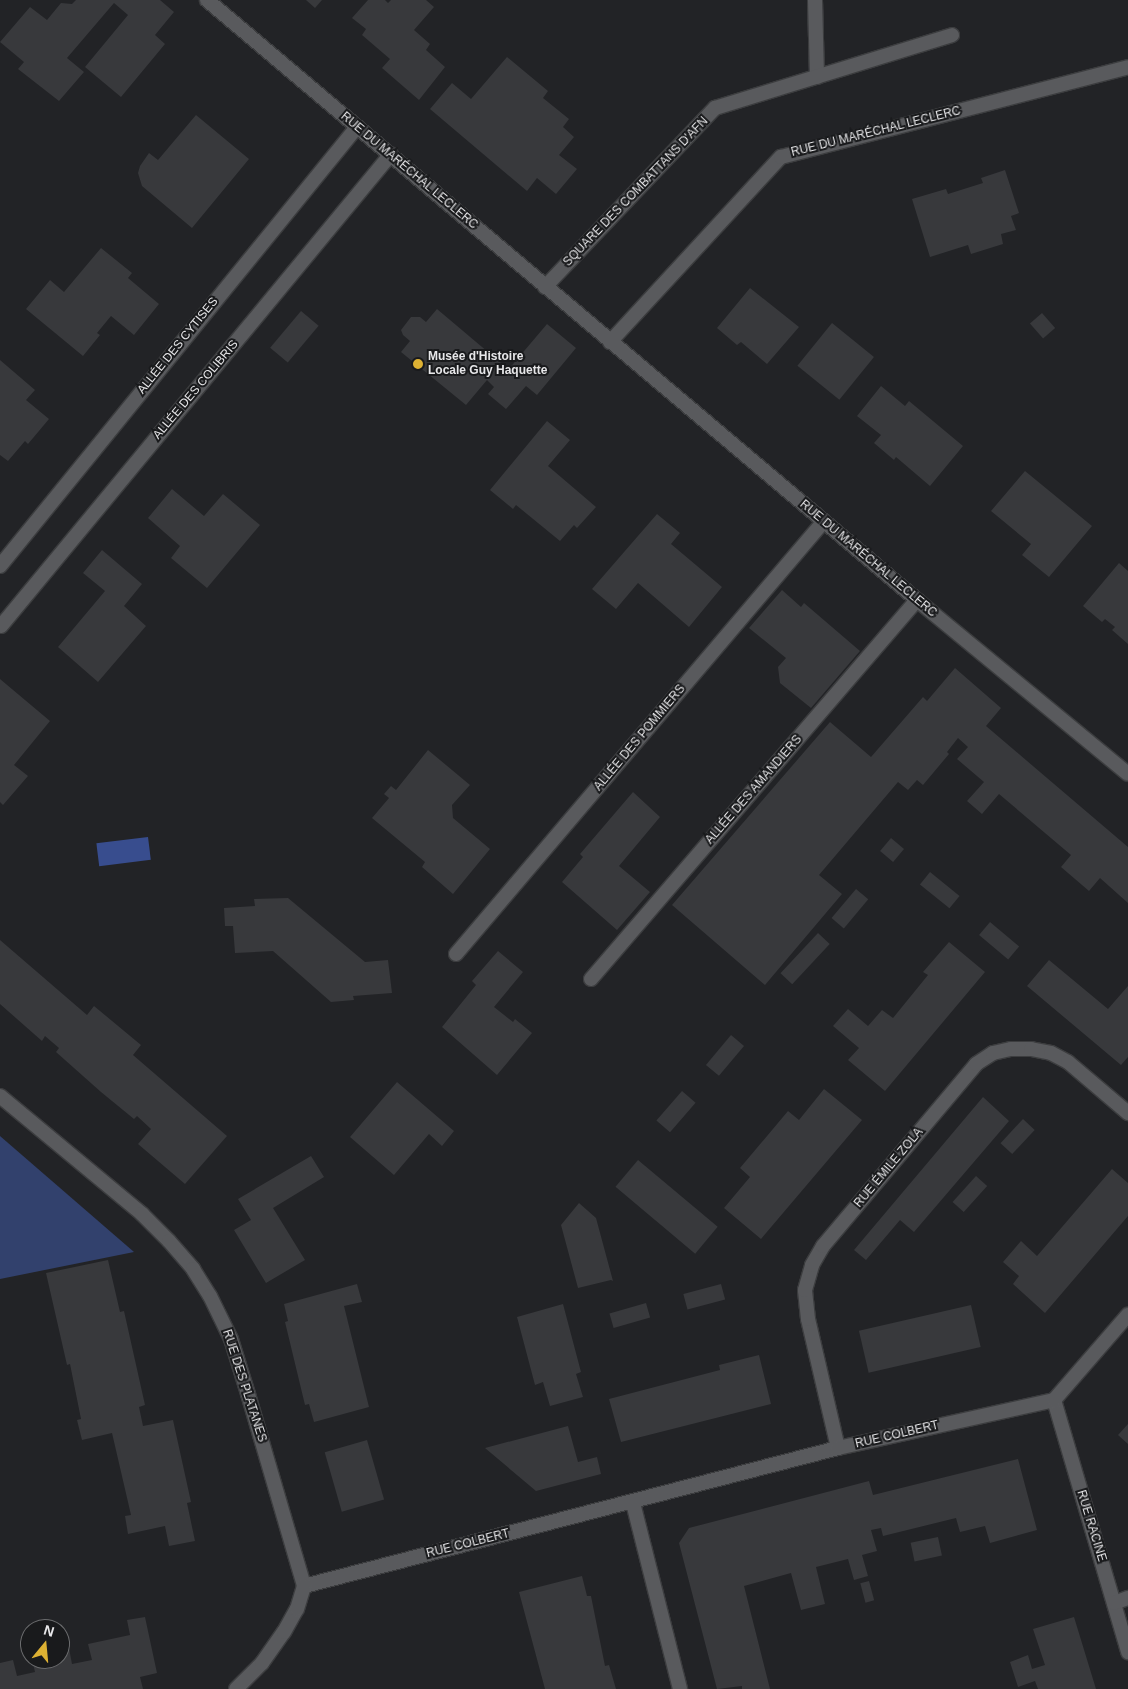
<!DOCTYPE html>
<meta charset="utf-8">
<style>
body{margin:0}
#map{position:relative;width:1128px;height:1689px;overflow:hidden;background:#222326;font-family:Helvetica,sans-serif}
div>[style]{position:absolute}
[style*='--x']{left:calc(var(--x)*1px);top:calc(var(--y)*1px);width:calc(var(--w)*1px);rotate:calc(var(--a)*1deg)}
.green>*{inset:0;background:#32416d}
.water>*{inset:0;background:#384d8e;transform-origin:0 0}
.building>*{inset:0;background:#38393c;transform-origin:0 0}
.roads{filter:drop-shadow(1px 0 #3c3d3f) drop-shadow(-1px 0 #3c3d3f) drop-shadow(0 1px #3c3d3f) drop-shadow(0 -1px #3c3d3f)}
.pedestrian>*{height:14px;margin:-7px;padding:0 7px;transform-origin:7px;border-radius:7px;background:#595a5d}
.minor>*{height:14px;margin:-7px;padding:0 7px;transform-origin:7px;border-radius:7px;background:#595a5d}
.tertiary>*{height:14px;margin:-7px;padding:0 7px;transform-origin:7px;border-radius:7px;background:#595a5d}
.dots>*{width:14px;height:14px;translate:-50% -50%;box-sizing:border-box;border:2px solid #191a1c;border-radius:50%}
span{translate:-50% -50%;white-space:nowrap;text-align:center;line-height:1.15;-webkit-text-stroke:4px #191a1c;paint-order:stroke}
.street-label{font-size:12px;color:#e7e7e9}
.poi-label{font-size:12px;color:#e7e7e9;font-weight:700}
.left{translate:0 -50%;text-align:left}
.north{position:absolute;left:20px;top:1619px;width:50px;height:50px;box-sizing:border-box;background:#191a1c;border:1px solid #6b6c6e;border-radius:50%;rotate:17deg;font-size:14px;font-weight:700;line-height:20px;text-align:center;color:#e7e7e9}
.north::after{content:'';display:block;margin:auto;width:18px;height:22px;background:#ddb133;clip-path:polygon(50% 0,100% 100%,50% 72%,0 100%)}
</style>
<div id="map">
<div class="green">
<i style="clip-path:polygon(0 1136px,134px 1252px,0 1279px)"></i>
</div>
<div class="water">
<i style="left:148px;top:837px;width:23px;height:52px;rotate:83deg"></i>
</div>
<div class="building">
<i style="clip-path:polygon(76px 0,160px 0,174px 12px,155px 35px,165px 44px,121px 97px,85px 67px,128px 15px,114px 3px,67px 58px,84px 72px,59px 101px,18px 69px,24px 62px,0 42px,30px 7px,47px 20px,61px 3px,72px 4px)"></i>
<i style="clip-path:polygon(306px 0,322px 0,315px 8px)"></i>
<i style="clip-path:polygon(368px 0,385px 0,388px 3px,391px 0,426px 0,434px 7px,414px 30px,430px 44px,426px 50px,445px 67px,419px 100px,382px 68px,390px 59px,362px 35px,366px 29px,352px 18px)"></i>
<i style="clip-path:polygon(507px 57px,548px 91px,543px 98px,569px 119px,563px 127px,574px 137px,559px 155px,577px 169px,556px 194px,537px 178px,527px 191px,430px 109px,452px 83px,471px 99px)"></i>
<i style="clip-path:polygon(196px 115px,249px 159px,192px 228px,142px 186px,138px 173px,140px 166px,149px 153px,158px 160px)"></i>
<i style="clip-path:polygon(1005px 170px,1019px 213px,1011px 216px,1016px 230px,1001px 234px,1003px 244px,971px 254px,968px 245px,930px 257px,912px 199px,946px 189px,948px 194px,983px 183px,981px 178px)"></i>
<i style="clip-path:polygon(101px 248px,132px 273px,128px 278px,159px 304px,134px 335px,111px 316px,97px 333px,100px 335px,83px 356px,26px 309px,50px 280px,64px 292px)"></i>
<i style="clip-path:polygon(750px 288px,799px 327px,767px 364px,741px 342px,737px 345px,717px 328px)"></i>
<i style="clip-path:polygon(437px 309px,501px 363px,496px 369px,503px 376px,547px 324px,576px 348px,537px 395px,526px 386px,506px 409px,488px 394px,494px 387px,487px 380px,466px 405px,401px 352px,410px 341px,403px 335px,401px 330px,411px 317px,420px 317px,426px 322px)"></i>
<i style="left:301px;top:311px;width:23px;height:48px;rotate:40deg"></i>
<i style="left:1042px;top:313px;width:20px;height:16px;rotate:49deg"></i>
<i style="left:832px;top:323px;width:54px;height:55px;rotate:39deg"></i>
<i style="clip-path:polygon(0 360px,35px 390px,26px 400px,49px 419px,28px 444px,25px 441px,8px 461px,0 455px)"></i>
<i style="clip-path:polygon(881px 386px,905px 406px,909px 401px,963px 446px,930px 486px,896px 457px,894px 460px,874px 443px,881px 435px,857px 416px)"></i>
<i style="clip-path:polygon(547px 421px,570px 440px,548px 466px,596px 507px,577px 528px,574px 525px,560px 541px,516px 505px,513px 509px,490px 490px)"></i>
<i style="clip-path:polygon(1025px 471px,1092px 526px,1049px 577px,1022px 555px,1031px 544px,991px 511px)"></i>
<i style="clip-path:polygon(172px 489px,204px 516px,223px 494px,260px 525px,207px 588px,171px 558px,180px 546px,148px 518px)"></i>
<i style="clip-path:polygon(657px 514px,680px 533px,671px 544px,722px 587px,689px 627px,638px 583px,616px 609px,592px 589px)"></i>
<i style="clip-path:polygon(102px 550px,142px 584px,124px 606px,146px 626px,98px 682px,58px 647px,105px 591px,83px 573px)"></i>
<i style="clip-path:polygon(1119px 563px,1128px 571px,1128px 644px,1112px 630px,1115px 627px,1105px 619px,1102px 622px,1083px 606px)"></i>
<i style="clip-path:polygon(782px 590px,801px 607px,804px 603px,860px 651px,811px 708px,780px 683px,778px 667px,786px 658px,749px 628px)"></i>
<i style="clip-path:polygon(955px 668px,1001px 708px,986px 726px,1128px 847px,1128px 903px,1100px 878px,1089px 891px,1061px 867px,1071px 855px,999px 794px,982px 814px,967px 801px,984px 782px,957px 759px,968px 747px,958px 738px,947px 752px,949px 754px,923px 785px,917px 780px,908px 790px,898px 782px,819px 875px,842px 894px,765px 985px,672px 905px,830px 722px,871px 757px,923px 697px,927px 701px)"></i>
<i style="clip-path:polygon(0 679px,50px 721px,14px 765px,28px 776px,3px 805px,0 802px)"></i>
<i style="clip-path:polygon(428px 750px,470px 785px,452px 805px,453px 818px,490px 849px,453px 894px,422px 867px,425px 862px,372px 818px,389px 798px,384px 794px,391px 786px,396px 790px)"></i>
<i style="clip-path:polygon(633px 792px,660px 817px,619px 866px,650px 892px,617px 930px,562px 882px,583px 857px,580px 854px)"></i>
<i style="left:891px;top:838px;width:17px;height:17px;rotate:40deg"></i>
<i style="left:930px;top:872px;width:38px;height:16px;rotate:39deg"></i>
<i style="left:856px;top:889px;width:16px;height:38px;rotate:40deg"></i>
<i style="clip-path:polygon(288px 898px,365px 962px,388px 960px,392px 993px,353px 996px,354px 1000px,331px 1002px,273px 951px,235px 953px,233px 926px,225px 926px,224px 908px,255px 906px,254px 899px)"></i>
<i style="left:990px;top:922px;width:38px;height:17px;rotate:40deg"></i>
<i style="left:818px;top:933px;width:16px;height:55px;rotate:43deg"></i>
<i style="clip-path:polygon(0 940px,87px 1015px,94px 1006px,141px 1045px,133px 1055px,227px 1136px,185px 1184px,138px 1144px,151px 1129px,137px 1116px,134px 1119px,101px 1092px,56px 1052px,59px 1048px,45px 1036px,42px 1041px,0 1004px)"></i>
<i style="clip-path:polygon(949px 942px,985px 972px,885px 1091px,848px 1060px,859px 1048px,833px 1026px,848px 1009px,868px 1026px,882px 1010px,893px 1018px,928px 975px,923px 972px)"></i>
<i style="clip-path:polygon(498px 951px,523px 972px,494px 1007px,513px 1022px,515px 1019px,532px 1033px,497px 1075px,442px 1027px,476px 985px,472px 981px)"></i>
<i style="clip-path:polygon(1049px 960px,1108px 1009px,1128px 986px,1128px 1057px,1121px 1065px,1027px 986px)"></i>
<i style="left:731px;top:1035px;width:17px;height:39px;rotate:40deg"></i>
<i style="clip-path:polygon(397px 1082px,454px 1131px,442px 1146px,429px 1134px,394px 1175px,350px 1137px)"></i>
<i style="clip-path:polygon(824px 1089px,862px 1120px,761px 1239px,724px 1208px,750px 1177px,740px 1168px,788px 1111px,799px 1120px)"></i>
<i style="left:682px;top:1091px;width:18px;height:39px;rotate:41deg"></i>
<i style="clip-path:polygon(983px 1097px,1009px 1121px,914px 1232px,900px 1220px,866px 1260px,854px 1250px)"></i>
<i style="left:1023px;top:1119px;width:16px;height:33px;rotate:43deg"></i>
<i style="clip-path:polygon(311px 1156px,324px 1177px,273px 1208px,305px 1260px,266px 1283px,234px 1230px,251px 1220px,238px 1199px)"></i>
<i style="left:638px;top:1160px;width:104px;height:35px;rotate:40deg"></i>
<i style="clip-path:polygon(1112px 1169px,1128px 1183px,1128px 1216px,1045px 1313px,1013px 1284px,1019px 1276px,1003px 1262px,1021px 1241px,1037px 1256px)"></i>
<i style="left:976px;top:1176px;width:15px;height:35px;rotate:42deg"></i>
<i style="clip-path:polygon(579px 1203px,596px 1218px,613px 1281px,611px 1280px,578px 1288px,561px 1225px)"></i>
<i style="clip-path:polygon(108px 1260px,120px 1312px,124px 1311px,145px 1405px,139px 1407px,143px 1426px,173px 1420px,191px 1502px,187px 1503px,195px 1541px,169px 1546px,165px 1526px,128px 1534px,125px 1516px,131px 1515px,112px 1433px,82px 1440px,77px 1420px,81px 1419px,70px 1364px,67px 1365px,46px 1273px)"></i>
<i style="clip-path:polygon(357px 1284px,362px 1302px,344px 1306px,369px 1407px,314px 1422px,309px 1404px,305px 1405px,285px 1322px,288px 1321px,284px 1304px)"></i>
<i style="left:721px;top:1284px;width:16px;height:39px;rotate:75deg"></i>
<i style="left:646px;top:1303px;width:15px;height:38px;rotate:74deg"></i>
<i style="clip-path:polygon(563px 1304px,581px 1372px,576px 1374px,583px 1397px,550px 1406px,543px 1382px,535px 1385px,517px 1317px)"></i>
<i style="left:971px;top:1305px;width:43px;height:115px;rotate:77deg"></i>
<i style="clip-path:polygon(759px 1355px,771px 1404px,621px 1442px,609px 1399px,720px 1370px,719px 1365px)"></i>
<i style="clip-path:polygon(1128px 1424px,1128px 1444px,1118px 1435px)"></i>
<i style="clip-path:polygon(568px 1426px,578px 1462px,597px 1457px,601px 1474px,536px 1491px,485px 1448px)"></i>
<i style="left:367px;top:1440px;width:62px;height:44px;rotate:74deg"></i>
<i style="clip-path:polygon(1018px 1459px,1037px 1530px,990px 1543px,985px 1526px,960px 1532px,956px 1518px,883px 1536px,881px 1528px,871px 1530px,877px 1551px,862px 1555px,868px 1576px,854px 1580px,848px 1559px,816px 1567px,825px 1604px,801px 1610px,791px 1573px,744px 1586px,770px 1689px,742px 1689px,742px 1686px,717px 1689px,679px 1543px,689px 1528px,869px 1481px,873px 1495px)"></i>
<i style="left:938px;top:1537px;width:19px;height:28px;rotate:78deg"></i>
<i style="clip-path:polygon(582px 1576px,587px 1596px,591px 1596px,605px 1666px,609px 1665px,616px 1689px,545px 1689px,519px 1592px)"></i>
<i style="left:869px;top:1581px;width:20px;height:9px;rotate:75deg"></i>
<i style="clip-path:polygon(145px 1617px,157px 1673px,140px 1677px,143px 1689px,0 1689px,0 1663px,13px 1660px,17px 1676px,35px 1672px,32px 1659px,60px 1659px,60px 1650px,69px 1648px,72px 1664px,92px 1660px,88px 1644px,130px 1635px,127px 1620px)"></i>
<i style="clip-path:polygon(1074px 1617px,1096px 1689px,1038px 1689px,1035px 1681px,1018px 1687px,1010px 1662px,1028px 1655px,1032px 1669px,1045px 1665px,1033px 1629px)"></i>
</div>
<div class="roads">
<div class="pedestrian">
<i style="--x:815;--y:0;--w:77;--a:88.5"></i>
<i style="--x:545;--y:287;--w:247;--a:-46.5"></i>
<i style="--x:715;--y:108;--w:248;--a:-17.1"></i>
</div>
<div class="minor">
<i style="--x:610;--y:342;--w:252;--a:-47.3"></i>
<i style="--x:781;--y:157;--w:358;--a:-14.5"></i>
<i style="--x:0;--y:566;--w:566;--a:-50.88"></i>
<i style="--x:1;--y:626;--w:612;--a:-50.43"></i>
<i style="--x:456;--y:954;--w:568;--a:-49.64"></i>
<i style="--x:591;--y:979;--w:500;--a:-49.3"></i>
<i style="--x:0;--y:1096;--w:185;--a:39.7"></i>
<i style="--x:142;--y:1214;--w:38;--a:45"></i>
<i style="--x:169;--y:1241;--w:37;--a:49"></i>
<i style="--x:193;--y:1269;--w:32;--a:58"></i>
<i style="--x:210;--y:1296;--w:48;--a:64"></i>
<i style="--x:231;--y:1339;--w:58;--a:72.8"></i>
<i style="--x:248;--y:1394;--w:200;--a:73.7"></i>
<i style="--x:1054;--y:1400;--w:263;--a:73.6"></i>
<i style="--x:838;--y:1448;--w:132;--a:-103.1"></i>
<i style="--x:808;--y:1319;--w:29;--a:-96"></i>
<i style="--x:805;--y:1290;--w:26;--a:-74"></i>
<i style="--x:812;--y:1265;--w:22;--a:-60"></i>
<i style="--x:823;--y:1246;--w:238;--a:-49.9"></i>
<i style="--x:976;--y:1064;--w:20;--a:-33"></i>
<i style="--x:993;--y:1053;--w:18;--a:-13"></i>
<i style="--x:1011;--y:1049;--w:20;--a:0"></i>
<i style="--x:1031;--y:1049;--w:20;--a:11"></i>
<i style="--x:1051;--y:1053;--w:19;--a:28"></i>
<i style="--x:1068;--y:1062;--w:79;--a:40.4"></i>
<i style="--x:633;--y:1503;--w:192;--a:75.8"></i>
<i style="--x:304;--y:1586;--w:552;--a:-14.49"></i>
<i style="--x:838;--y:1448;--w:221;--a:-12.5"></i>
<i style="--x:1054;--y:1400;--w:113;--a:-49"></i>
<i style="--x:1114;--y:1603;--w:15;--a:-20"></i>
<i style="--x:236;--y:1689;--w:37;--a:-45"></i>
<i style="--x:262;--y:1663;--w:38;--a:-55"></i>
<i style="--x:284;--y:1632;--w:26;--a:-61"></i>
<i style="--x:297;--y:1609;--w:24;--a:-73"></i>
</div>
<div class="tertiary">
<i style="--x:207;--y:0;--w:930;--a:40.2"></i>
<i style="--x:917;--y:600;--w:273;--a:39.5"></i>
</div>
</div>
<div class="dots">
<i style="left:418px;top:364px;background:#ddb133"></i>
</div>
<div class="street-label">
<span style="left:876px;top:132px;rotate:-14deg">RUE DU MARÉCHAL LECLERC</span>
<span style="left:409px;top:171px;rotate:40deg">RUE DU MARÉCHAL LECLERC</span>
<span style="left:636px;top:192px;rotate:-46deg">SQUARE DES COMBATTANS D'AFN</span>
<span style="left:178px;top:346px;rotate:-51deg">ALLÉE DES CYTISES</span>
<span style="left:196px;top:390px;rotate:-50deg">ALLÉE DES COLIBRIS</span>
<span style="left:868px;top:559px;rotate:40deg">RUE DU MARÉCHAL LECLERC</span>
<span style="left:640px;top:738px;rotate:-50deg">ALLÉE DES POMMIERS</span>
<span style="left:754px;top:790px;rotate:-49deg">ALLÉE DES AMANDIERS</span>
<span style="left:889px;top:1168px;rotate:-50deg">RUE ÉMILE ZOLA</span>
<span style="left:244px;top:1386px;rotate:72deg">RUE DES PLATANES</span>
<span style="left:897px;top:1435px;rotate:-13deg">RUE COLBERT</span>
<span style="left:1091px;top:1526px;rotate:73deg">RUE RACINE</span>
<span style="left:468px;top:1544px;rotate:-14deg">RUE COLBERT</span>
</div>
<div class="poi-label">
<span class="left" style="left:428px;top:364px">Musée d'Histoire<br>Locale Guy Haquette</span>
</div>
<div class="north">N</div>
</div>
